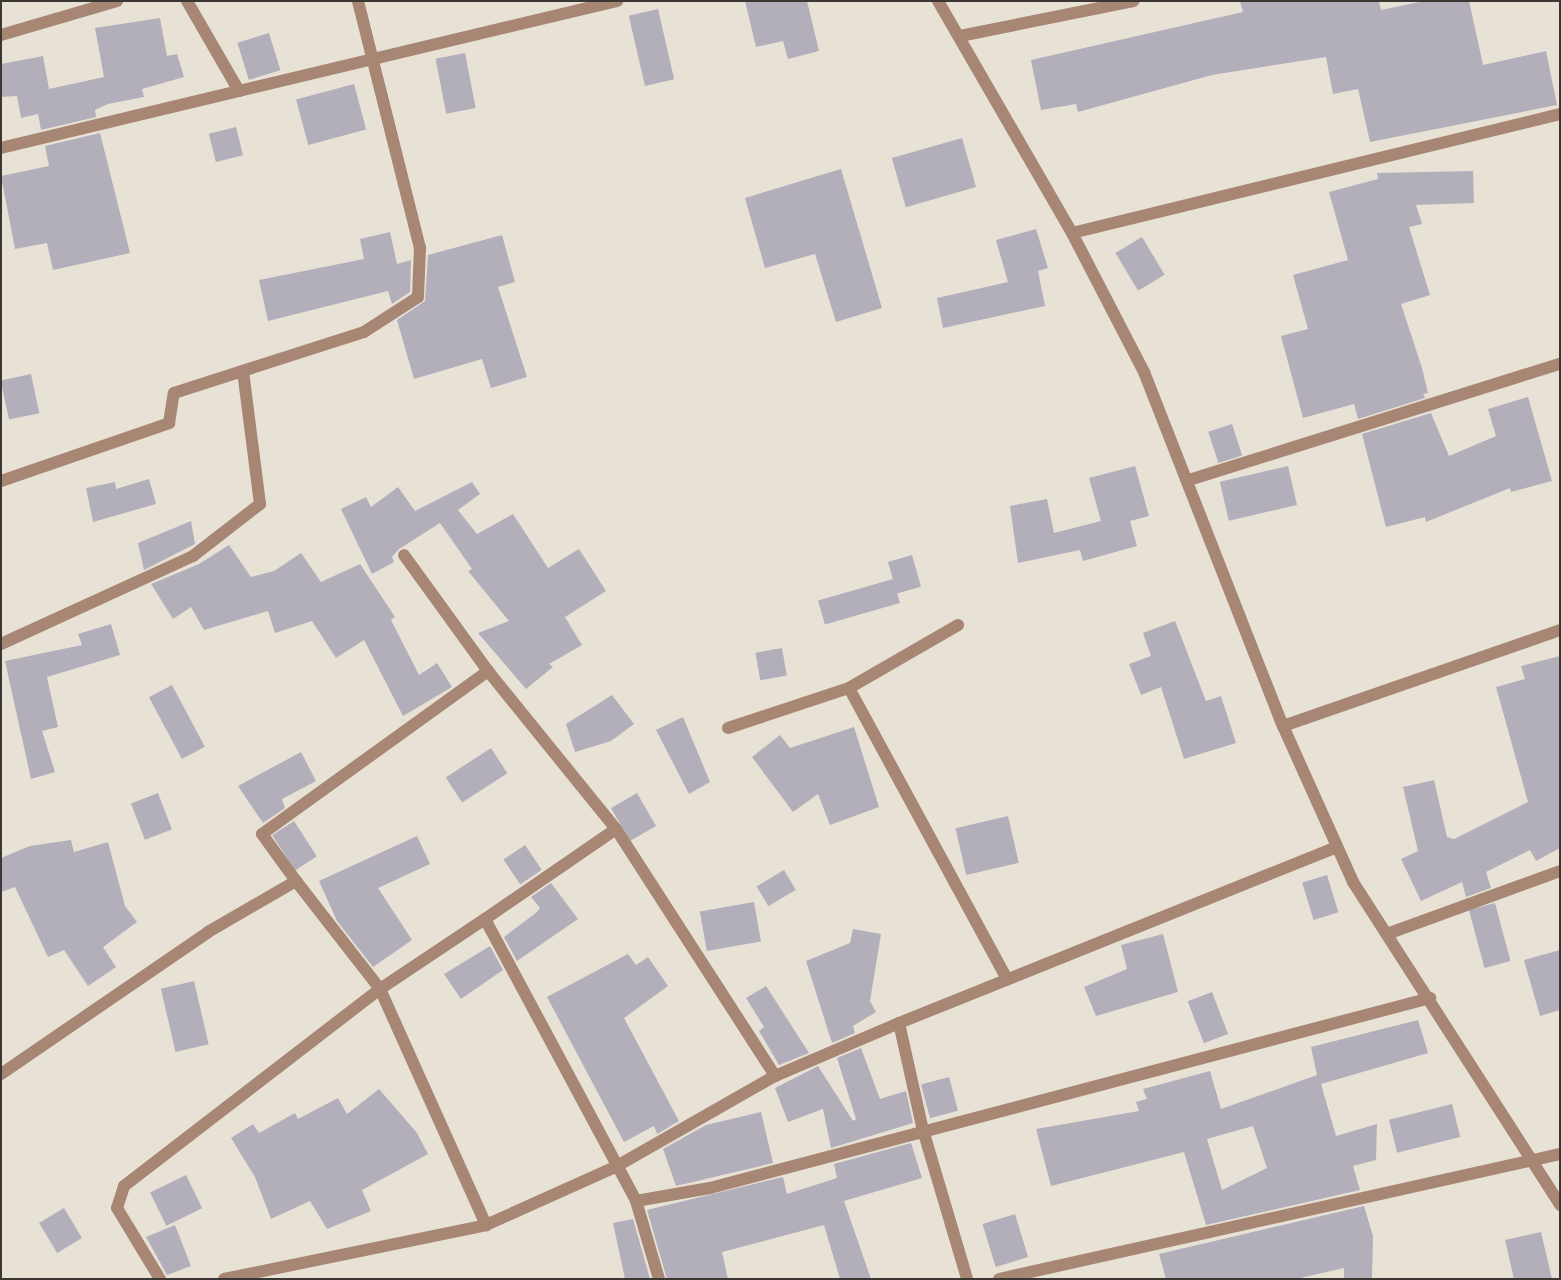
<!DOCTYPE html>
<style>
body{margin:0}
#map{position:relative;width:1561px;height:1280px;overflow:hidden;background:#e8e2d6;font-family:"Archivo Narrow",sans-serif}
div>[style]{position:absolute}
[style*='--x']{left:calc(var(--x)*1px);top:calc(var(--y)*1px);width:calc(var(--w)*1px);rotate:calc(var(--a)*1deg)}
.building>*{inset:0;background:#b2afbb;transform-origin:0 0}
.minor>*{height:12px;margin:-6px;padding:0 6px;transform-origin:6px;border-radius:6px;background:#a78674}
span{translate:-50% -50%;white-space:nowrap;text-align:center;line-height:1.15;-webkit-text-stroke:4px #f6efe3;paint-order:stroke}
.frame{position:absolute;inset:0;border:2px solid #3b3834;pointer-events:none}
</style>
<div id="map">
<div class="building">
<i style="clip-path:polygon(745px 1px,807px 1px,819px 51px,788px 59px,783px 41px,756px 47px)"></i>
<i style="clip-path:polygon(1240px 1px,1379px 1px,1381px 10px,1424px 1px,1469px 1px,1483px 65px,1546px 51px,1557px 105px,1370px 142px,1358px 89px,1333px 94px,1326px 57px,1212px 75px,1078px 112px,1076px 104px,1041px 110px,1031px 60px,1243px 12px)"></i>
<i style="left:658px;top:9px;width:72px;height:30px;rotate:77deg"></i>
<i style="clip-path:polygon(160px 18px,167px 56px,177px 54px,184px 77px,142px 89px,144px 97px,108px 104px,95px 110px,96px 117px,41px 130px,38px 114px,21px 118px,17px 96px,1px 97px,1px 64px,43px 56px,49px 89px,104px 77px,95px 28px)"></i>
<i style="left:269px;top:33px;width:39px;height:33px;rotate:73deg"></i>
<i style="left:465px;top:53px;width:56px;height:30px;rotate:79deg"></i>
<i style="left:354px;top:84px;width:47px;height:60px;rotate:75deg"></i>
<i style="left:236px;top:127px;width:29px;height:28px;rotate:76deg"></i>
<i style="clip-path:polygon(100px 133px,130px 253px,53px 270px,47px 243px,15px 249px,1px 176px,49px 166px,45px 146px)"></i>
<i style="left:962px;top:138px;width:51px;height:73px;rotate:74deg"></i>
<i style="clip-path:polygon(841px 169px,882px 308px,836px 322px,815px 254px,765px 268px,745px 198px)"></i>
<i style="clip-path:polygon(1473px 171px,1474px 203px,1416px 205px,1422px 224px,1409px 227px,1430px 295px,1401px 304px,1422px 368px,1428px 393px,1423px 394px,1425px 398px,1358px 419px,1354px 404px,1303px 418px,1281px 336px,1308px 329px,1293px 275px,1348px 260px,1329px 192px,1378px 179px,1377px 173px)"></i>
<i style="clip-path:polygon(1036px 229px,1048px 268px,1038px 271px,1045px 306px,943px 328px,937px 298px,1008px 282px,996px 240px)"></i>
<i style="clip-path:polygon(390px 232px,397px 264px,411px 260px,410px 292px,392px 304px,388px 291px,268px 321px,259px 280px,364px 259px,360px 239px)"></i>
<i style="clip-path:polygon(502px 235px,515px 282px,498px 287px,527px 377px,491px 388px,482px 359px,414px 379px,397px 320px,425px 301px,428px 255px)"></i>
<i style="left:1142px;top:237px;width:44px;height:31px;rotate:59deg"></i>
<i style="left:31px;top:374px;width:40px;height:31px;rotate:78deg"></i>
<i style="clip-path:polygon(1528px 397px,1552px 481px,1511px 492px,1510px 488px,1426px 522px,1425px 517px,1386px 527px,1362px 434px,1431px 413px,1449px 456px,1496px 436px,1488px 409px)"></i>
<i style="left:1232px;top:424px;width:33px;height:25px;rotate:72deg"></i>
<i style="clip-path:polygon(1135px 466px,1149px 516px,1130px 521px,1137px 546px,1083px 561px,1080px 550px,1018px 563px,1010px 506px,1047px 499px,1054px 533px,1101px 521px,1089px 478px)"></i>
<i style="left:1288px;top:466px;width:40px;height:70px;rotate:77deg"></i>
<i style="clip-path:polygon(149px 479px,156px 504px,93px 522px,86px 488px,115px 482px,116px 489px)"></i>
<i style="clip-path:polygon(472px 482px,480px 494px,458px 510px,477px 534px,513px 514px,548px 568px,579px 549px,606px 591px,565px 617px,582px 645px,549px 664px,553px 667px,526px 689px,478px 633px,509px 621px,468px 571px,472px 569px,440px 523px,399px 549px,392px 557px,394px 562px,372px 574px,341px 509px,366px 497px,371px 507px,398px 487px,415px 511px)"></i>
<i style="clip-path:polygon(191px 521px,195px 544px,144px 570px,138px 543px)"></i>
<i style="clip-path:polygon(229px 545px,251px 577px,274px 571px,301px 553px,321px 582px,360px 564px,395px 617px,391px 620px,419px 675px,437px 663px,452px 687px,403px 716px,364px 640px,336px 658px,312px 621px,275px 633px,268px 611px,204px 630px,191px 607px,173px 619px,151px 584px,199px 564px)"></i>
<i style="left:912px;top:555px;width:33px;height:25px;rotate:74deg"></i>
<i style="left:893px;top:579px;width:25px;height:78px;rotate:74deg"></i>
<i style="clip-path:polygon(1175px 621px,1206px 701px,1221px 696px,1236px 743px,1184px 759px,1161px 687px,1141px 695px,1129px 664px,1151px 656px,1143px 633px)"></i>
<i style="clip-path:polygon(111px 624px,120px 655px,47px 677px,58px 727px,42px 731px,55px 772px,31px 779px,5px 661px,82px 645px,78px 634px)"></i>
<i style="left:782px;top:648px;width:28px;height:27px;rotate:80deg"></i>
<i style="clip-path:polygon(1560px 656px,1560px 848px,1536px 861px,1530px 850px,1486px 872px,1491px 888px,1466px 897px,1462px 882px,1421px 901px,1401px 859px,1418px 851px,1403px 787px,1434px 780px,1447px 837px,1454px 839px,1528px 802px,1496px 687px,1525px 679px,1521px 666px)"></i>
<i style="left:172px;top:685px;width:70px;height:26px;rotate:62deg"></i>
<i style="clip-path:polygon(612px 695px,634px 724px,611px 741px,575px 752px,566px 724px)"></i>
<i style="clip-path:polygon(683px 717px,710px 782px,689px 794px,656px 730px)"></i>
<i style="clip-path:polygon(854px 727px,879px 807px,830px 825px,818px 794px,793px 812px,752px 757px,780px 735px,790px 748px)"></i>
<i style="left:491px;top:748px;width:30px;height:54px;rotate:57deg"></i>
<i style="clip-path:polygon(301px 752px,316px 781px,282px 799px,285px 808px,263px 823px,238px 786px)"></i>
<i style="left:158px;top:793px;width:39px;height:29px;rotate:69deg"></i>
<i style="left:637px;top:793px;width:38px;height:30px;rotate:60deg"></i>
<i style="left:1008px;top:816px;width:48px;height:54px;rotate:77deg"></i>
<i style="left:294px;top:821px;width:42px;height:26px;rotate:57deg"></i>
<i style="clip-path:polygon(417px 836px,430px 864px,378px 888px,412px 940px,373px 967px,337px 921px,319px 881px)"></i>
<i style="clip-path:polygon(71px 840px,74px 852px,108px 842px,125px 906px,137px 922px,103px 947px,116px 967px,88px 986px,64px 950px,48px 957px,15px 887px,1px 892px,1px 858px,30px 846px)"></i>
<i style="left:525px;top:845px;width:30px;height:26px;rotate:56deg"></i>
<i style="left:784px;top:870px;width:23px;height:32px;rotate:59deg"></i>
<i style="left:1327px;top:875px;width:39px;height:26px;rotate:73deg"></i>
<i style="clip-path:polygon(551px 883px,578px 919px,517px 961px,504px 937px,537px 912px,540px 908px,531px 897px)"></i>
<i style="left:754px;top:902px;width:40px;height:55px;rotate:80deg"></i>
<i style="left:1495px;top:903px;width:60px;height:27px;rotate:75deg"></i>
<i style="clip-path:polygon(853px 929px,881px 934px,870px 1001px,876px 1012px,853px 1026px,855px 1033px,832px 1043px,806px 961px,850px 943px)"></i>
<i style="clip-path:polygon(1163px 934px,1178px 992px,1096px 1016px,1084px 987px,1127px 969px,1121px 945px)"></i>
<i style="clip-path:polygon(490px 946px,503px 970px,461px 999px,444px 974px)"></i>
<i style="clip-path:polygon(1560px 950px,1560px 1010px,1540px 1016px,1524px 960px)"></i>
<i style="clip-path:polygon(628px 954px,636px 965px,648px 957px,668px 986px,624px 1018px,679px 1121px,657px 1134px,654px 1126px,624px 1142px,547px 997px)"></i>
<i style="left:194px;top:981px;width:65px;height:34px;rotate:77deg"></i>
<i style="clip-path:polygon(766px 986px,809px 1053px,779px 1065px,759px 1031px,764px 1027px,746px 998px)"></i>
<i style="left:1212px;top:992px;width:45px;height:26px;rotate:69deg"></i>
<i style="clip-path:polygon(evenodd,1418px 1020px,1428px 1053px,1321px 1084px,1336px 1136px,1377px 1124px,1376px 1160px,1353px 1166px,1360px 1190px,1206px 1225px,1184px 1152px,1051px 1186px,1036px 1129px,1139px 1111px,1136px 1102px,1147px 1099px,1143px 1089px,1210px 1071px,1221px 1109px,1317px 1075px,1311px 1047px,1418px 1020px,1253px 1126px,1267px 1168px,1222px 1190px,1207px 1139px,1253px 1126px)"></i>
<i style="clip-path:polygon(861px 1048px,880px 1099px,906px 1091px,913px 1123px,831px 1148px,823px 1109px,788px 1122px,775px 1088px,818px 1066px,853px 1121px,856px 1119px,837px 1058px)"></i>
<i style="left:949px;top:1077px;width:35px;height:29px;rotate:75deg"></i>
<i style="clip-path:polygon(379px 1089px,417px 1133px,428px 1154px,362px 1190px,371px 1211px,327px 1229px,310px 1201px,271px 1219px,255px 1177px,231px 1138px,253px 1124px,259px 1133px,295px 1113px,298px 1119px,338px 1098px,347px 1114px)"></i>
<i style="left:1452px;top:1104px;width:34px;height:65px;rotate:76deg"></i>
<i style="clip-path:polygon(761px 1112px,773px 1163px,676px 1186px,663px 1149px,706px 1125px)"></i>
<i style="clip-path:polygon(911px 1143px,922px 1178px,844px 1201px,871px 1279px,840px 1279px,824px 1225px,722px 1252px,728px 1279px,667px 1279px,647px 1210px,783px 1177px,787px 1194px,837px 1178px,834px 1164px)"></i>
<i style="left:186px;top:1175px;width:37px;height:40px;rotate:64deg"></i>
<i style="clip-path:polygon(1364px 1206px,1373px 1236px,1372px 1279px,1344px 1279px,1344px 1268px,1296px 1279px,1166px 1279px,1159px 1254px)"></i>
<i style="left:64px;top:1208px;width:35px;height:29px;rotate:59deg"></i>
<i style="left:1015px;top:1214px;width:45px;height:34px;rotate:73deg"></i>
<i style="clip-path:polygon(633px 1219px,650px 1279px,625px 1279px,613px 1223px)"></i>
<i style="clip-path:polygon(175px 1225px,191px 1266px,167px 1275px,146px 1237px)"></i>
<i style="clip-path:polygon(1541px 1232px,1552px 1279px,1514px 1279px,1505px 1240px)"></i>
</div>
<div class="minor">
<i style="--x:187;--y:1;--w:104;--a:60"></i>
<i style="--x:239;--y:91;--w:389;--a:-13.4"></i>
<i style="--x:938;--y:1;--w:268;--a:60"></i>
<i style="--x:1072;--y:233;--w:157;--a:62.6"></i>
<i style="--x:1144;--y:372;--w:380;--a:68.6"></i>
<i style="--x:1283;--y:726;--w:171;--a:65.8"></i>
<i style="--x:1353;--y:882;--w:384;--a:57.3"></i>
<i style="--x:1;--y:35;--w:121;--a:-16.3"></i>
<i style="--x:960;--y:36;--w:177;--a:-11.4"></i>
<i style="--x:1;--y:148;--w:245;--a:-13.5"></i>
<i style="--x:1072;--y:233;--w:502;--a:-13.7"></i>
<i style="--x:1189;--y:480;--w:389;--a:-17.4"></i>
<i style="--x:1;--y:481;--w:178;--a:-19"></i>
<i style="--x:169;--y:423;--w:30;--a:-81"></i>
<i style="--x:174;--y:393;--w:200;--a:-17.8"></i>
<i style="--x:364;--y:332;--w:64;--a:-32.9"></i>
<i style="--x:418;--y:297;--w:49;--a:-87.7"></i>
<i style="--x:420;--y:248;--w:255;--a:-104.1"></i>
<i style="--x:1;--y:644;--w:211;--a:-24.6"></i>
<i style="--x:193;--y:556;--w:85;--a:-37.8"></i>
<i style="--x:260;--y:504;--w:134;--a:-97.3"></i>
<i style="--x:488;--y:671;--w:203;--a:51"></i>
<i style="--x:616;--y:829;--w:294;--a:57.2"></i>
<i style="--x:849;--y:688;--w:126;--a:-30"></i>
<i style="--x:1283;--y:726;--w:293;--a:-19.1"></i>
<i style="--x:728;--y:728;--w:127;--a:-18.3"></i>
<i style="--x:849;--y:688;--w:329;--a:61.5"></i>
<i style="--x:296;--y:881;--w:58;--a:-125.9"></i>
<i style="--x:262;--y:834;--w:279;--a:-35.8"></i>
<i style="--x:488;--y:671;--w:143;--a:-125.9"></i>
<i style="--x:485;--y:919;--w:159;--a:-34.5"></i>
<i style="--x:1387;--y:934;--w:184;--a:-20"></i>
<i style="--x:899;--y:1023;--w:471;--a:-21.9"></i>
<i style="--x:1;--y:1074;--w:251;--a:-34.4"></i>
<i style="--x:208;--y:932;--w:102;--a:-30.1"></i>
<i style="--x:296;--y:881;--w:137;--a:52.1"></i>
<i style="--x:380;--y:989;--w:259;--a:65.8"></i>
<i style="--x:160;--y:1279;--w:83;--a:-121.2"></i>
<i style="--x:117;--y:1208;--w:23;--a:-72"></i>
<i style="--x:124;--y:1186;--w:323;--a:-37.6"></i>
<i style="--x:380;--y:989;--w:126;--a:-33.7"></i>
<i style="--x:485;--y:919;--w:320;--a:61.8"></i>
<i style="--x:224;--y:1279;--w:268;--a:-11.6"></i>
<i style="--x:486;--y:1225;--w:144;--a:-24.2"></i>
<i style="--x:617;--y:1166;--w:182;--a:-29.7"></i>
<i style="--x:775;--y:1076;--w:135;--a:-23.1"></i>
<i style="--x:899;--y:1023;--w:110;--a:77.4"></i>
<i style="--x:923;--y:1130;--w:155;--a:73.5"></i>
<i style="--x:659;--y:1279;--w:81;--a:-106.4"></i>
<i style="--x:636;--y:1201;--w:75;--a:-10"></i>
<i style="--x:710;--y:1188;--w:745;--a:-14.78"></i>
<i style="--x:999;--y:1279;--w:575;--a:-12.56"></i>
</div>
<div class="frame"></div>
</div>
